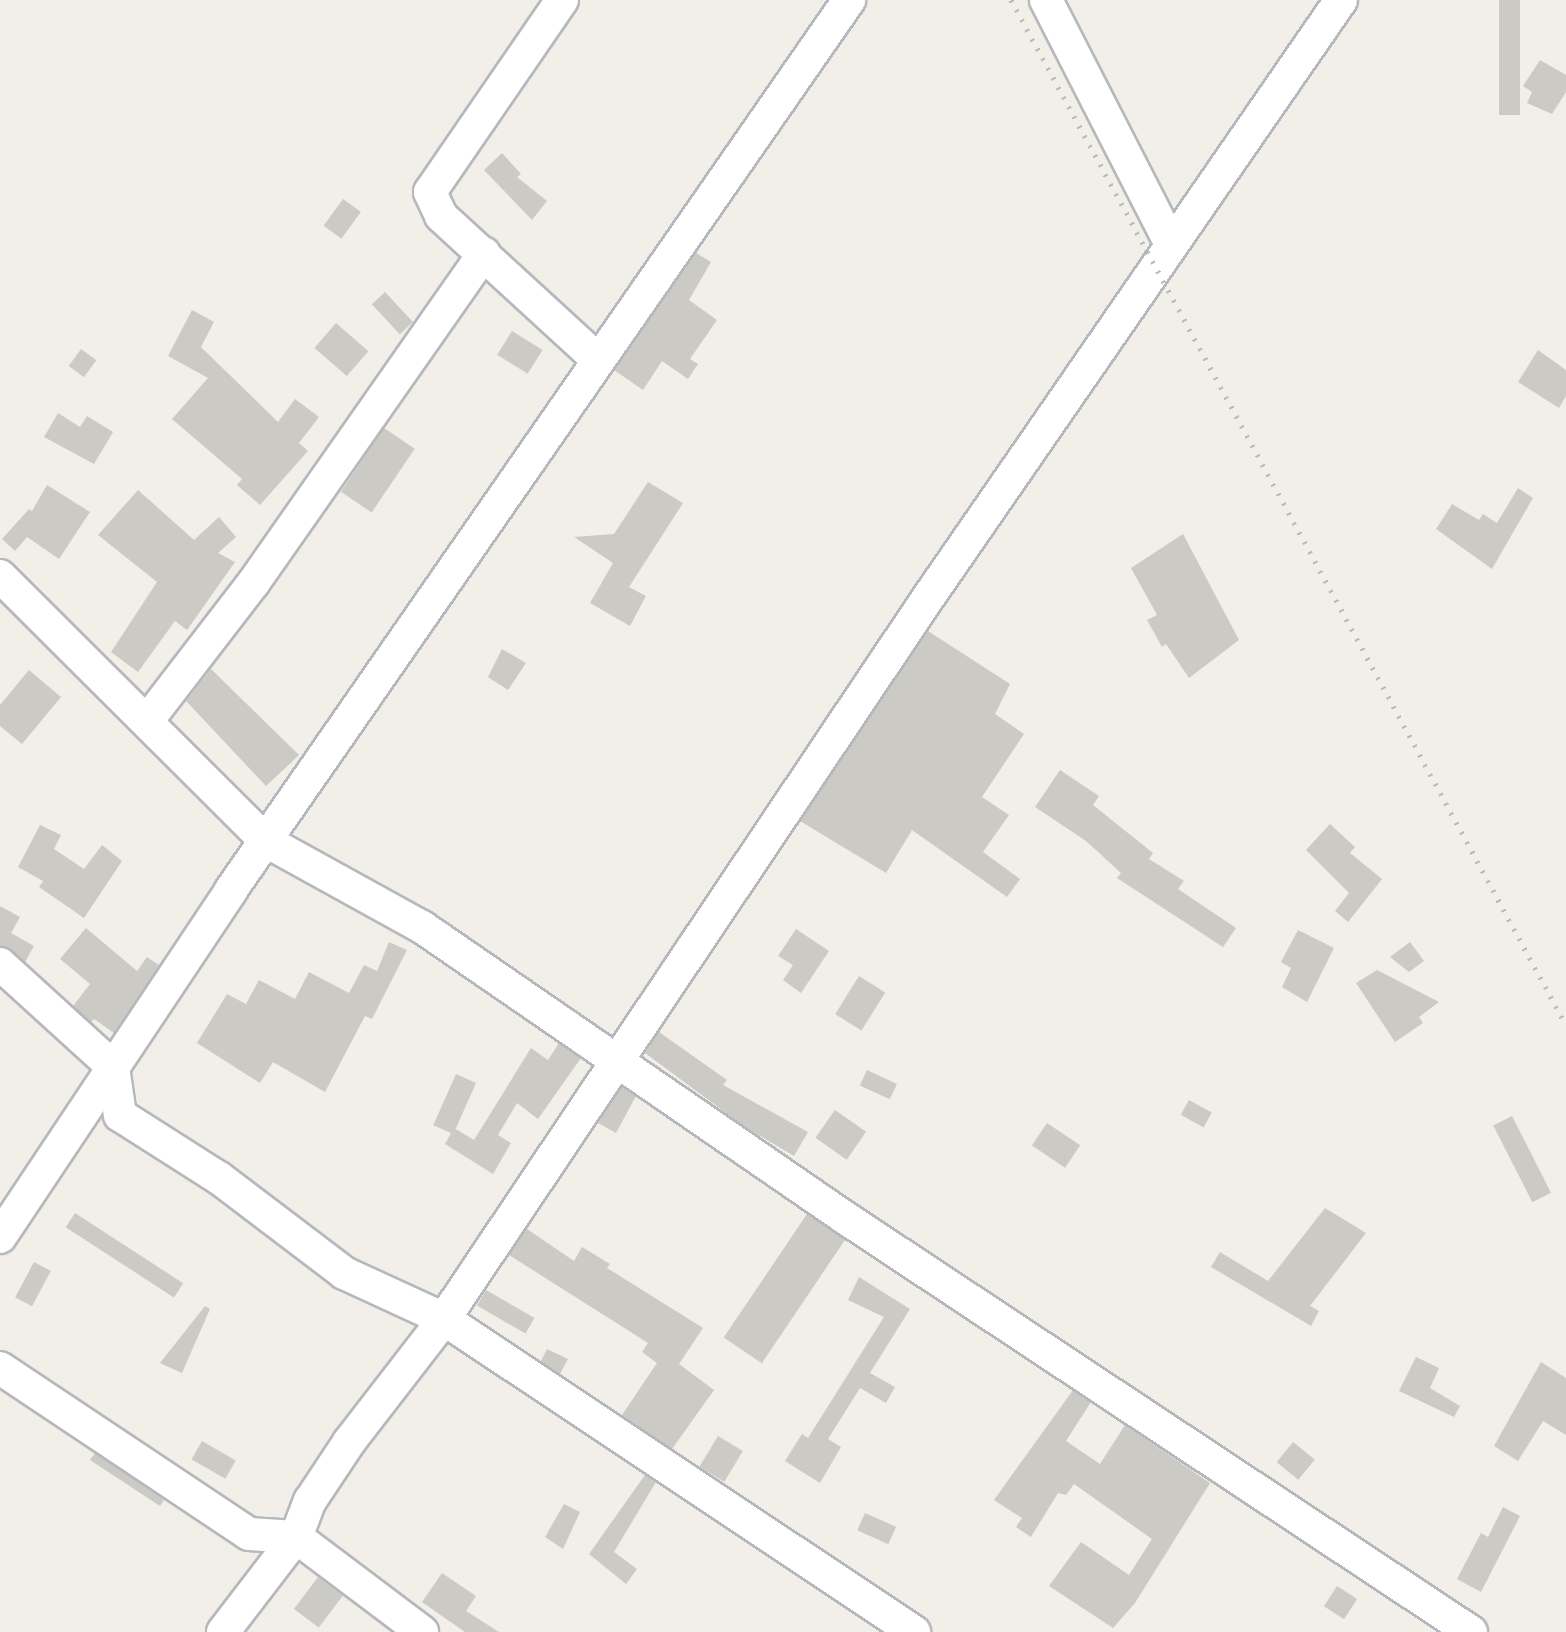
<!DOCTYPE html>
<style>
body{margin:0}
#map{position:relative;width:1566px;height:1632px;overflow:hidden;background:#f1efe8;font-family:"Varela Round",sans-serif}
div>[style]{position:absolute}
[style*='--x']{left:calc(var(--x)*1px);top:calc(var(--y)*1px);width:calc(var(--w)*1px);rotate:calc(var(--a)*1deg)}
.building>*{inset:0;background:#cccac5;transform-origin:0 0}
.roads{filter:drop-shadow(2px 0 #b5b8bc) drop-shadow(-2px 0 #b5b8bc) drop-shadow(0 2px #b5b8bc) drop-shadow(0 -2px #b5b8bc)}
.minor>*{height:32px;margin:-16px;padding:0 16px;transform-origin:16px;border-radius:16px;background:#fff}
.rail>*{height:5px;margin-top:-2.5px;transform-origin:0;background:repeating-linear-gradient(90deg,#b6b7b8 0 2px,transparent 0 11px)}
span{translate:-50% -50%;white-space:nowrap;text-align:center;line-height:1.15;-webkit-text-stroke:5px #fff;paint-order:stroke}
</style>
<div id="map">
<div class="building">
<i style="left:1499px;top:0;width:21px;height:115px"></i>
<i style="clip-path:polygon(1540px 60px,1566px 75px,1566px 92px,1552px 114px,1527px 103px,1532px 92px,1523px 86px)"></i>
<i style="clip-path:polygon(502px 153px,521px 174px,517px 177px,547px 201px,532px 220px,484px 170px)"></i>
<i style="left:343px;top:199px;width:22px;height:33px;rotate:36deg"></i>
<i style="clip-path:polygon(696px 253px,711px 262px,689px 300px,717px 320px,690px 359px,698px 364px,688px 379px,662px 361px,643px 390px,614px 370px)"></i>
<i style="left:385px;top:292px;width:41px;height:18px;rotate:47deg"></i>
<i style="clip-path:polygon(192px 310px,214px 322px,201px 347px,278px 422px,295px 399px,319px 417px,299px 443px,308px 451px,260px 505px,237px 485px,242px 479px,172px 419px,208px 378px,168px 356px)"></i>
<i style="left:336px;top:323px;width:43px;height:33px;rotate:41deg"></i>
<i style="left:512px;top:331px;width:36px;height:28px;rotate:32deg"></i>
<i style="left:81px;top:349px;width:19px;height:21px;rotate:36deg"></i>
<i style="clip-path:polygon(1538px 350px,1566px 370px,1566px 396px,1559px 408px,1518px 382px)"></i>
<i style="clip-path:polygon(58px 413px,80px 427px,87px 416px,113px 432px,94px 464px,44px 437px)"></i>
<i style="left:384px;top:428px;width:37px;height:77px;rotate:34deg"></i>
<i style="clip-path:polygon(648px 482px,683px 503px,629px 587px,646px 596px,630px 626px,590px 603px,613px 563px,574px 537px,614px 534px)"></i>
<i style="clip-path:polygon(47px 485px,90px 512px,59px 559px,27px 537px,15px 551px,2px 539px,29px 509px,32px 511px)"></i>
<i style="clip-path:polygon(1518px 488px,1533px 498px,1492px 569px,1436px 529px,1452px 504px,1479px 520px,1483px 514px,1497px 523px)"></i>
<i style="clip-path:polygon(138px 490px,194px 540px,219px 517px,236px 537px,218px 553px,235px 562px,187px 630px,175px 621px,138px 672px,111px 652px,157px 582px,98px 535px)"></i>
<i style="clip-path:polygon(1183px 534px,1239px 640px,1189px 678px,1166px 644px,1162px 647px,1147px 620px,1157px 615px,1131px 568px)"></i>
<i style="clip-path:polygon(928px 631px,1010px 684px,995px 714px,1024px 734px,982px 797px,1009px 815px,983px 852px,1020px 879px,1007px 897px,912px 830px,886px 873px,800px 821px)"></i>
<i style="clip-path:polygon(502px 649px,526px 663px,508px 690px,488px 677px)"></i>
<i style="clip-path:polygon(211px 669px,299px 755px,266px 786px,186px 701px)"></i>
<i style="clip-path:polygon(29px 670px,61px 697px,22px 744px,0 726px,0 705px)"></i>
<i style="clip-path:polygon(1060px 770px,1099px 796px,1093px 805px,1153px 853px,1149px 859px,1184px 881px,1178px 889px,1236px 928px,1223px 947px,1117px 878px,1121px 873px,1086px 841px,1035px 807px)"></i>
<i style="clip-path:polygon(1330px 824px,1355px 847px,1350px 853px,1382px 879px,1348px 922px,1335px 911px,1349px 893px,1306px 850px)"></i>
<i style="clip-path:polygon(40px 825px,61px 835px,54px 849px,84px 869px,102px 845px,122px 861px,84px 918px,39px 887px,43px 881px,18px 867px)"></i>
<i style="clip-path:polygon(0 906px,20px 917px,11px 933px,34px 946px,25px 962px,0 946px)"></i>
<i style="clip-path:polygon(86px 928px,137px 971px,147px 957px,159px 965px,114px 1033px,94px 1019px,91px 1022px,73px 1006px,90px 984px,60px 959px)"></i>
<i style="clip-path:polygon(796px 929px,829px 951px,801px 993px,783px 980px,793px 965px,778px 956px)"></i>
<i style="clip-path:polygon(1298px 930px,1334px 948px,1307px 1002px,1282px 987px,1291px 968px,1281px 962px)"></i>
<i style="clip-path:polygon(389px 942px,407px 950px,372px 1019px,365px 1016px,325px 1092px,273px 1062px,260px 1083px,197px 1043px,227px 994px,246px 1004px,259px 980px,295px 999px,309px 972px,349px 993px,364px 965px,377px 971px)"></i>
<i style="clip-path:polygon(1410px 942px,1424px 961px,1409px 972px,1390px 957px)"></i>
<i style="clip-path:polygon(1377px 970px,1439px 1002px,1419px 1017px,1423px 1023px,1395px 1042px,1356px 983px)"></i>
<i style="left:859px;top:976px;width:31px;height:45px;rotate:32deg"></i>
<i style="clip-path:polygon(659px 1032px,727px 1080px,723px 1085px,808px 1132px,794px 1156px,745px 1127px,645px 1053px)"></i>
<i style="clip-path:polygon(559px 1043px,581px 1058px,538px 1119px,517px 1103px,498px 1135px,511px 1143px,493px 1174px,445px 1144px,454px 1128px,474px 1140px,531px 1048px,548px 1060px)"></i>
<i style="left:867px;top:1070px;width:33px;height:17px;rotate:25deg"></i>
<i style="left:456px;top:1074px;width:22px;height:56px;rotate:24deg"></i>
<i style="clip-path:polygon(622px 1087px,636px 1096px,616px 1133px,598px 1123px)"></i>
<i style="left:1189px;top:1100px;width:26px;height:17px;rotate:29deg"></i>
<i style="left:835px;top:1110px;width:38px;height:34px;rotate:35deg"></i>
<i style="left:1512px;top:1116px;width:86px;height:21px;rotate:63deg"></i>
<i style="left:1047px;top:1123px;width:40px;height:27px;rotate:34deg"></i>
<i style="clip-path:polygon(1325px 1208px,1366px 1233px,1310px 1306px,1319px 1311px,1311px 1326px,1211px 1267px,1220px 1252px,1268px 1281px)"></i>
<i style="left:75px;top:1213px;width:129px;height:17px;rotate:33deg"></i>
<i style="left:807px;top:1214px;width:46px;height:149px;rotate:34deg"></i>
<i style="clip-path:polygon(527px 1229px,574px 1261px,582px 1247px,610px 1264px,607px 1268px,703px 1328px,679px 1364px,714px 1390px,672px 1449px,622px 1415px,657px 1363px,642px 1352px,648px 1343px,509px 1255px)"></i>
<i style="left:34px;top:1262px;width:19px;height:40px;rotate:28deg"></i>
<i style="clip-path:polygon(859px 1277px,910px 1309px,870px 1373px,895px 1387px,886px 1403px,860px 1388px,828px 1439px,841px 1447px,820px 1483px,785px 1461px,802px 1434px,808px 1438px,884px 1317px,848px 1300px)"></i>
<i style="left:486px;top:1290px;width:56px;height:18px;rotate:30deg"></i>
<i style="clip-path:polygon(205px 1306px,210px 1309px,182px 1373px,160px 1363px)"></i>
<i style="clip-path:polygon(547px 1349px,568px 1359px,560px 1374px,541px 1361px)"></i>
<i style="clip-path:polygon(1416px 1357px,1439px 1368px,1430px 1388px,1460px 1406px,1454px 1417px,1399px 1391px)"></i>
<i style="clip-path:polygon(1541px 1362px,1566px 1378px,1566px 1435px,1543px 1421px,1518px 1461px,1494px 1446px)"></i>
<i style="clip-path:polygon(1073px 1390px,1091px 1402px,1066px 1441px,1100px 1464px,1125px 1425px,1210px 1483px,1135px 1603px,1113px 1628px,1049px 1586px,1081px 1542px,1129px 1575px,1152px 1539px,1074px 1484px,1066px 1495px,1058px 1493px,1031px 1537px,1016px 1527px,1022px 1518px,994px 1500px)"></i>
<i style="left:718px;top:1436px;width:29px;height:36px;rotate:31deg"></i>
<i style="left:202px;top:1441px;width:39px;height:21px;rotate:30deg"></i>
<i style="left:1293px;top:1442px;width:28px;height:26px;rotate:39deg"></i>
<i style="clip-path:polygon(95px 1453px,164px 1500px,160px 1506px,90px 1460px)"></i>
<i style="clip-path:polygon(645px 1475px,656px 1482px,614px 1552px,637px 1569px,626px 1584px,589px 1554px)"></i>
<i style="clip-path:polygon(564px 1504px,580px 1512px,563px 1549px,545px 1537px)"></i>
<i style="clip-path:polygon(1503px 1507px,1520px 1516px,1481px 1592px,1457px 1579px,1481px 1533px,1488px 1537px)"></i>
<i style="left:865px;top:1513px;width:34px;height:19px;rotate:24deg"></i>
<i style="clip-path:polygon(442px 1573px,476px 1596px,466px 1611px,499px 1632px,465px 1632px,422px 1602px)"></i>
<i style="left:318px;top:1577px;width:31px;height:40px;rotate:37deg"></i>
<i style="left:1337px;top:1586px;width:24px;height:24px;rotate:33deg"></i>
</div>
<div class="roads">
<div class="minor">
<i style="--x:562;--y:0;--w:233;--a:124.5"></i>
<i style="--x:430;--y:192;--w:26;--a:65"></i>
<i style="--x:441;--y:216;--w:212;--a:42.5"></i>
<i style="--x:1046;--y:0;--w:274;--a:62.9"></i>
<i style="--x:0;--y:576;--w:375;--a:44.9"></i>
<i style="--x:266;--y:841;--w:178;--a:28.9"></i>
<i style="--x:422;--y:927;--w:512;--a:34.5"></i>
<i style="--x:844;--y:1217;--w:752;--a:33.5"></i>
<i style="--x:147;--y:721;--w:175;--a:-52.4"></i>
<i style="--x:254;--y:582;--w:401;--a:-55"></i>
<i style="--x:0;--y:964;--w:153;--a:42.3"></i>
<i style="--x:113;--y:1067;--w:49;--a:81.7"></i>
<i style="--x:120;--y:1115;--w:117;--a:32.5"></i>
<i style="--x:219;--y:1178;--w:157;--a:37.2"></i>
<i style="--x:344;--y:1273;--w:110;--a:24.7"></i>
<i style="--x:444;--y:1319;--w:565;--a:33.66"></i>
<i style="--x:0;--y:1237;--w:417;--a:-56.3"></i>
<i style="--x:231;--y:890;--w:1084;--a:-55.22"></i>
<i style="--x:0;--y:1368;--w:299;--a:33.7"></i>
<i style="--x:249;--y:1534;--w:47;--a:3.7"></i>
<i style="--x:296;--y:1537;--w:158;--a:37"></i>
<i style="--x:223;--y:1632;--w:120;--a:-52.5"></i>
<i style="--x:296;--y:1537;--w:39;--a:-69"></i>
<i style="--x:310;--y:1501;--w:71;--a:-56.5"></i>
<i style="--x:349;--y:1442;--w:155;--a:-52.3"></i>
<i style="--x:444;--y:1319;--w:872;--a:-56.13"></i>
<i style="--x:930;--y:595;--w:723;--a:-55.36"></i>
</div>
</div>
<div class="rail">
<i style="--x:1011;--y:0;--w:1166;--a:61.57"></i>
</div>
</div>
